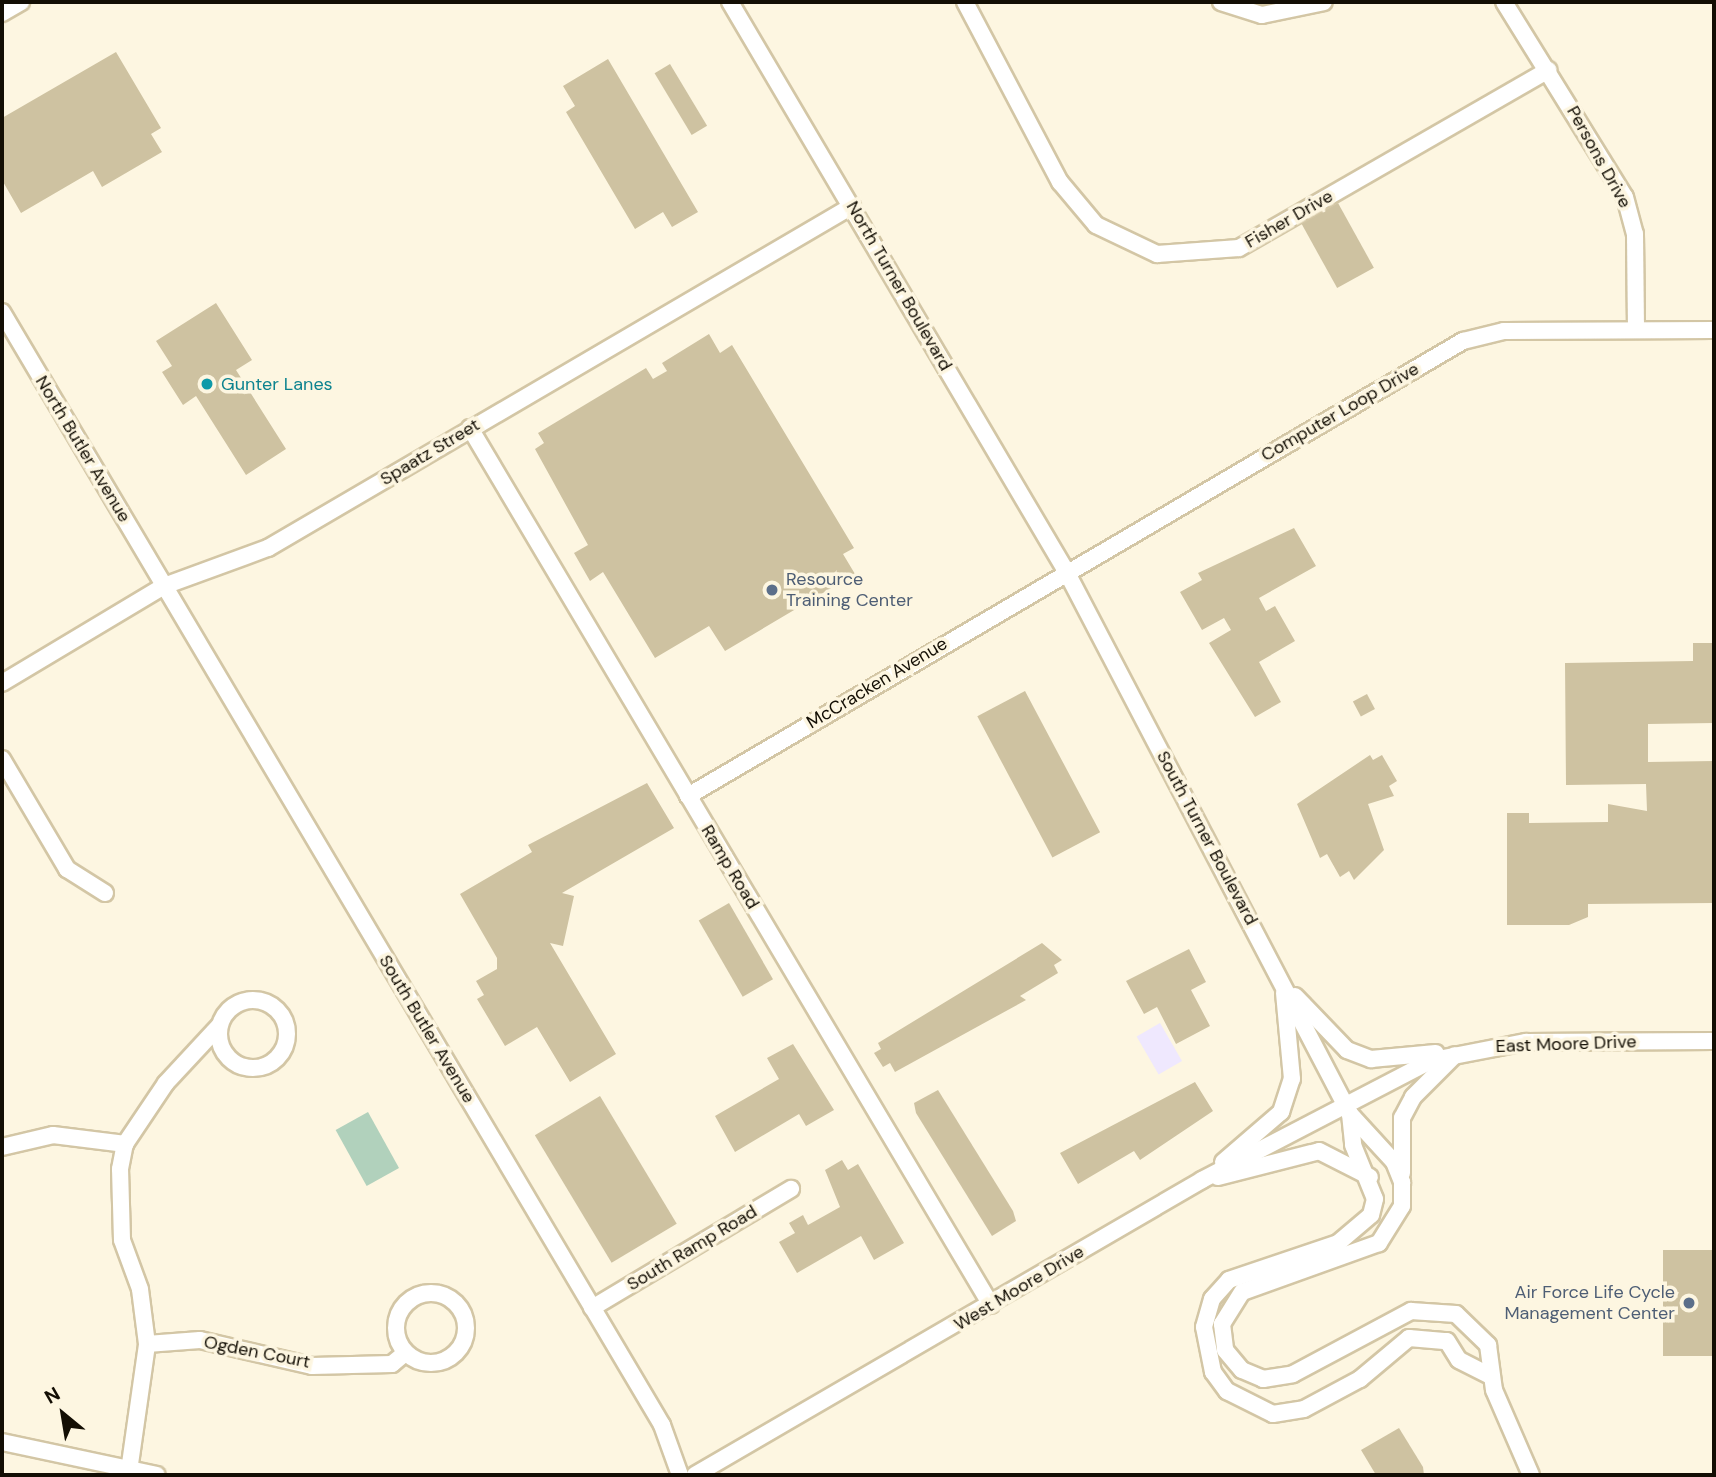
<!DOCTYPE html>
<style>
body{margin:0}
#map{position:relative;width:1716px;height:1477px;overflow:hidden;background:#fdf6e1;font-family:"DM Sans",sans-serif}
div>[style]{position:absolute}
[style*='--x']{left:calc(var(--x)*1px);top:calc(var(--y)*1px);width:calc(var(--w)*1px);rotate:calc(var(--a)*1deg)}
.industrial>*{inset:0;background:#efe8fe;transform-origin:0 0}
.green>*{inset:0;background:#b1d1bc;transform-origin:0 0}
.building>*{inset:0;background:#cec2a1;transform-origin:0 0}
.roads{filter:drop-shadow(2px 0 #d3c6a5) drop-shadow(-2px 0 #d3c6a5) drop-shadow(0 2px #d3c6a5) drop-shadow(0 -2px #d3c6a5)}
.minor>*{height:16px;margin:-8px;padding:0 8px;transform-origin:8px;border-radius:8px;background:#fff}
.minor>.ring{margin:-8px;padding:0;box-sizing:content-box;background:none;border:16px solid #fff;border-radius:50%}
.dots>*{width:19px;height:19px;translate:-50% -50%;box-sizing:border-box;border:4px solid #fdf6e1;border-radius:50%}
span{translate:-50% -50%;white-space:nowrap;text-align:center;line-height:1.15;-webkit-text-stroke:7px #fdf6e1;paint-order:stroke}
.street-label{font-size:18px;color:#130e04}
.culture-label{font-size:18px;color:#0d838f}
.left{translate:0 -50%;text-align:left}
.service-label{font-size:18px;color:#4e5e75}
.right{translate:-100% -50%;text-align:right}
.frame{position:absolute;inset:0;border:4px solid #130e04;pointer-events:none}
.north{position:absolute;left:28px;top:1379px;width:70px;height:70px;-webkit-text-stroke:5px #fdf6e1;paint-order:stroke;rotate:330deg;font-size:19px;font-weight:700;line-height:28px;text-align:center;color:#130e04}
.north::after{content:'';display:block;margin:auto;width:24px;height:32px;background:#130e04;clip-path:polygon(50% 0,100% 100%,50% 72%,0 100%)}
</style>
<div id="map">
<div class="industrial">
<i style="left:1160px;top:1023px;width:44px;height:27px;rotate:60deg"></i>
</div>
<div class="green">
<i style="left:368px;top:1112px;width:64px;height:37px;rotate:61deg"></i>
</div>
<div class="building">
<i style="clip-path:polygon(116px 52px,161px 128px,151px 134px,162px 152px,102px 187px,93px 171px,21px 213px,2px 180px,2px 118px)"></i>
<i style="clip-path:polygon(608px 59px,698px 212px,672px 227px,663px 212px,635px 229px,566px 112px,575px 106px,563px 86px)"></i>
<i style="left:670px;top:64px;width:72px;height:18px;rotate:59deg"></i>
<i style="left:1338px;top:203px;width:74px;height:42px;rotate:61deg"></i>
<i style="clip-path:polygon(216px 303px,252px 360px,236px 370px,286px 449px,246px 475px,196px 396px,183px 405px,162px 372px,172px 366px,156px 341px)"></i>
<i style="clip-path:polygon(709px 334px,720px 353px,732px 345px,854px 548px,843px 554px,855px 574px,725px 651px,709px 626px,655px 658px,603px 572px,590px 581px,574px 553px,588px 545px,535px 449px,544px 443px,538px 433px,646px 368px,653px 379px,667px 371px,662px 363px)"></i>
<i style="clip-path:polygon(1294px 528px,1316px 566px,1259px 598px,1266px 611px,1275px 606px,1295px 641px,1259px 662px,1281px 702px,1255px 717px,1209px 643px,1231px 630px,1224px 618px,1202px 630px,1180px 592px,1202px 580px,1198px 573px)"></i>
<i style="clip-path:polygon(1693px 643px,1714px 643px,1714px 723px,1648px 724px,1648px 762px,1714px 761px,1714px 903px,1588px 904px,1588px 917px,1569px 925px,1507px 925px,1507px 813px,1529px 813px,1529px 823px,1608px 822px,1608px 804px,1647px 811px,1646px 784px,1566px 785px,1565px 663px,1693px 661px)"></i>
<i style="left:1025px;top:691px;width:160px;height:54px;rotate:62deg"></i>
<i style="left:1367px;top:694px;width:17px;height:16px;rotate:62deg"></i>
<i style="clip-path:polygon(1370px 755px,1373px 760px,1382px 755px,1397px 781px,1389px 786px,1394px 796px,1368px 804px,1384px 850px,1354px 880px,1349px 871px,1340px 877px,1327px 854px,1320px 858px,1297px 804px)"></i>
<i style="clip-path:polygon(647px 783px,674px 828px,562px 893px,574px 896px,563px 946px,550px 943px,616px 1054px,570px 1082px,537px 1027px,505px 1046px,477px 999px,484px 995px,476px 981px,497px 969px,497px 958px,460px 894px,532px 852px,528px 845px)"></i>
<i style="left:729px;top:903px;width:88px;height:35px;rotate:60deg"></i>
<i style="clip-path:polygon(1042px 943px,1062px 960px,1054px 965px,1058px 973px,1020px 996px,1026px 1000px,895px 1072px,890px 1063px,883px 1067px,874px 1053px,881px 1049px,878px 1043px)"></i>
<i style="clip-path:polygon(1189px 949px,1206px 982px,1191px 990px,1210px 1026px,1176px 1044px,1157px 1007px,1144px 1014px,1126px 981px)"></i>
<i style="clip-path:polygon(793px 1044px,834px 1110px,806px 1126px,799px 1114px,735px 1152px,715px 1116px,779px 1079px,767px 1058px)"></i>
<i style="clip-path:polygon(1195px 1082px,1213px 1111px,1140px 1160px,1134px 1151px,1078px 1184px,1060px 1153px)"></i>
<i style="clip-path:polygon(938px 1090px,1013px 1211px,1016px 1221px,992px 1236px,916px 1113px,914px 1103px)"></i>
<i style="left:600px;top:1096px;width:149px;height:76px;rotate:59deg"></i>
<i style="clip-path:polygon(842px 1160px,848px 1170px,858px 1164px,904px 1243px,874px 1260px,861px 1236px,797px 1273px,779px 1242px,795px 1233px,789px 1223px,803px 1215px,808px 1225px,840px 1207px,825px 1170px)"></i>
<i style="left:1714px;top:1250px;width:106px;height:51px;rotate:90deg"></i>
<i style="clip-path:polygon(1399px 1428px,1423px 1467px,1424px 1475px,1376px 1475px,1361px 1450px)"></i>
</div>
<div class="roads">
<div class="minor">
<i style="--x:730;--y:2;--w:661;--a:59.44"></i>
<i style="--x:1066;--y:571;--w:613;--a:62.39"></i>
<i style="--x:1350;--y:1114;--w:65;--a:47.5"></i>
<i style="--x:1394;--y:1162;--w:22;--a:68"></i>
<i style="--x:1402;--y:1182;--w:24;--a:90"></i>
<i style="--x:1402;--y:1206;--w:44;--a:121.9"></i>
<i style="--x:1379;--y:1243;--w:145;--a:160.3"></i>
<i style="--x:1242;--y:1292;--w:38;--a:122"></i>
<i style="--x:1222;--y:1324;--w:26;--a:83"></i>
<i style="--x:1225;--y:1350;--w:26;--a:50"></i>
<i style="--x:1242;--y:1370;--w:23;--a:23"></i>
<i style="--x:1263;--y:1379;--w:30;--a:-9"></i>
<i style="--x:1293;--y:1374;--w:134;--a:-28.1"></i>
<i style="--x:1411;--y:1311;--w:45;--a:3.8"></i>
<i style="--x:1456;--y:1314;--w:45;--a:44.1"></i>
<i style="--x:1488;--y:1345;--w:45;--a:82.4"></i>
<i style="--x:1494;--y:1390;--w:93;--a:66.5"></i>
<i style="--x:965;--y:2;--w:204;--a:62.2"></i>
<i style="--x:1060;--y:182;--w:56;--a:50.1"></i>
<i style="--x:1096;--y:225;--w:68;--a:25.4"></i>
<i style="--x:1157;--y:254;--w:82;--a:-4.2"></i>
<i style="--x:1239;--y:248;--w:357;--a:-29.9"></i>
<i style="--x:1221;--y:2;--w:43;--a:17.6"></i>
<i style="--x:1262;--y:15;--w:63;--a:-11.8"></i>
<i style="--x:1504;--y:2;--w:229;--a:58.2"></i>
<i style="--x:1625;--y:197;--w:38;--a:75"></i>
<i style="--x:1635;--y:234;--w:96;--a:89.4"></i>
<i style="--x:2;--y:13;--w:22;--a:-30"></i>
<i style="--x:2;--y:312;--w:1294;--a:59.33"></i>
<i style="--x:662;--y:1425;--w:53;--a:70.2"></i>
<i style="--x:470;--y:428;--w:1020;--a:59.29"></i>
<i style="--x:2;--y:683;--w:189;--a:-30.9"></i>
<i style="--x:164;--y:586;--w:111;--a:-20.1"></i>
<i style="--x:268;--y:548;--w:677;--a:-30.35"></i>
<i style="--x:2;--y:759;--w:128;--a:59.4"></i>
<i style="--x:67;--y:869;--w:45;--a:32.3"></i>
<i style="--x:688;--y:796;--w:899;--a:-30.42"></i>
<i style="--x:1463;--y:341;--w:42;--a:-13.7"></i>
<i style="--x:1504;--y:331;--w:210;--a:-0.3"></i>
<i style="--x:1295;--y:996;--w:75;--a:46.1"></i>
<i style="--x:1347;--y:1050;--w:26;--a:21"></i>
<i style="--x:1371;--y:1059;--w:65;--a:-5.3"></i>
<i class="ring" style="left:219px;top:1000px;width:52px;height:52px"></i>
<i style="--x:1350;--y:1114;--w:31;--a:84"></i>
<i style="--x:1353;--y:1145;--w:58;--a:67.8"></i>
<i style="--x:1375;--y:1199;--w:16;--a:104"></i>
<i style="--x:1371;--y:1215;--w:43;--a:139.7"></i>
<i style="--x:1338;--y:1243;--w:115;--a:161.3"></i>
<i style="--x:1229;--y:1280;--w:25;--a:132"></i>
<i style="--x:1212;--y:1299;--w:29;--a:106"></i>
<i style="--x:1204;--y:1327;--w:46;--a:78.7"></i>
<i style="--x:1213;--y:1372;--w:24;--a:54"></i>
<i style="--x:1227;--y:1391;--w:51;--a:26.6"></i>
<i style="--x:1273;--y:1414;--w:31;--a:-9"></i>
<i style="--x:1304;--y:1409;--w:64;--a:-28.2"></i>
<i style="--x:1360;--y:1379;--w:64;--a:-39.9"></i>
<i style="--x:1409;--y:1338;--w:38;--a:5"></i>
<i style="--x:1447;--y:1341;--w:22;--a:58"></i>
<i style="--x:1459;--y:1360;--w:34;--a:27"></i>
<i style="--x:2;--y:1147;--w:52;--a:-13.2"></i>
<i style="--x:53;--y:1135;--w:73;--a:7.1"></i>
<i style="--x:1223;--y:1162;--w:77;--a:-40.8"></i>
<i style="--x:1281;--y:1112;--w:35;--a:-72"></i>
<i style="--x:1292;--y:1079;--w:86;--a:-95.3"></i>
<i style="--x:1402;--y:1173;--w:55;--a:-90"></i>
<i style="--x:1402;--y:1118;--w:24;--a:-62"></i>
<i style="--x:1413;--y:1097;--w:59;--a:-45"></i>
<i style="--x:1218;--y:1177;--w:104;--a:-14.4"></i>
<i style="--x:1319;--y:1151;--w:57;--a:27"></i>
<i class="ring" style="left:396px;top:1293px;width:54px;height:54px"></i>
<i style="--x:592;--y:1308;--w:232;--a:-30.9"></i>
<i style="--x:147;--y:1344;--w:53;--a:-4.3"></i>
<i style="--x:200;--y:1340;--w:115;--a:13.1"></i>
<i style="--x:312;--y:1366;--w:80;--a:-1.4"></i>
<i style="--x:392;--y:1364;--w:17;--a:-40"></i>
<i style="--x:2;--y:1442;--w:158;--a:12"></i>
<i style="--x:129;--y:1471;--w:128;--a:-81.9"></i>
<i style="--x:147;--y:1344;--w:55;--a:-97.3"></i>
<i style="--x:140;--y:1289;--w:52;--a:-110.2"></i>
<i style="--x:122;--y:1240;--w:71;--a:-91.6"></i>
<i style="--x:120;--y:1169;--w:25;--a:-79"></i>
<i style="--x:125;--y:1144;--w:73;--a:-56.1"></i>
<i style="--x:166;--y:1083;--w:78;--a:-47.1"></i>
<i style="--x:695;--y:1475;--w:587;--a:-30.19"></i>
<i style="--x:1202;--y:1180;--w:260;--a:-27.5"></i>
<i style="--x:1433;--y:1060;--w:95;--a:-11"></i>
<i style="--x:1526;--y:1042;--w:188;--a:-0.3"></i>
</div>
</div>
<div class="dots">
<i style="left:207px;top:384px;background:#0f9aa8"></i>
<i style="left:772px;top:590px;background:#5c6f8a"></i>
<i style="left:1689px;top:1303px;background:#5c6f8a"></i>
</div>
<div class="street-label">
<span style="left:1599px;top:157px;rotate:61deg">Persons Drive</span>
<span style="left:1289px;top:219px;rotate:-30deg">Fisher Drive</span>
<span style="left:899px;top:286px;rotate:60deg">North Turner Boulevard</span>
<span style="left:1340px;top:412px;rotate:-30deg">Computer Loop Drive</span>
<span style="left:83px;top:449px;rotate:59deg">North Butler Avenue</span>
<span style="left:430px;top:452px;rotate:-31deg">Spaatz Street</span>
<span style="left:877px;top:683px;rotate:-31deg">McCracken Avenue</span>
<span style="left:1207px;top:838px;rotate:62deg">South Turner Boulevard</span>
<span style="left:730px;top:867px;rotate:59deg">Ramp Road</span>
<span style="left:427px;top:1029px;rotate:59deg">South Butler Avenue</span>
<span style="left:1566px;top:1044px;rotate:-2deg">East Moore Drive</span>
<span style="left:692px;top:1248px;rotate:-31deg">South Ramp Road</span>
<span style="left:1019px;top:1288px;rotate:-31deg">West Moore Drive</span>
<span style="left:257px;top:1352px;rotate:11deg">Ogden Court</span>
</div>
<div class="culture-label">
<span class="left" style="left:221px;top:384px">Gunter Lanes</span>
</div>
<div class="service-label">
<span class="left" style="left:786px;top:590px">Resource<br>Training Center</span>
<span class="right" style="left:1675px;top:1303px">Air Force Life Cycle<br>Management Center</span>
</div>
<div class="frame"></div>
<div class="north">N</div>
</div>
